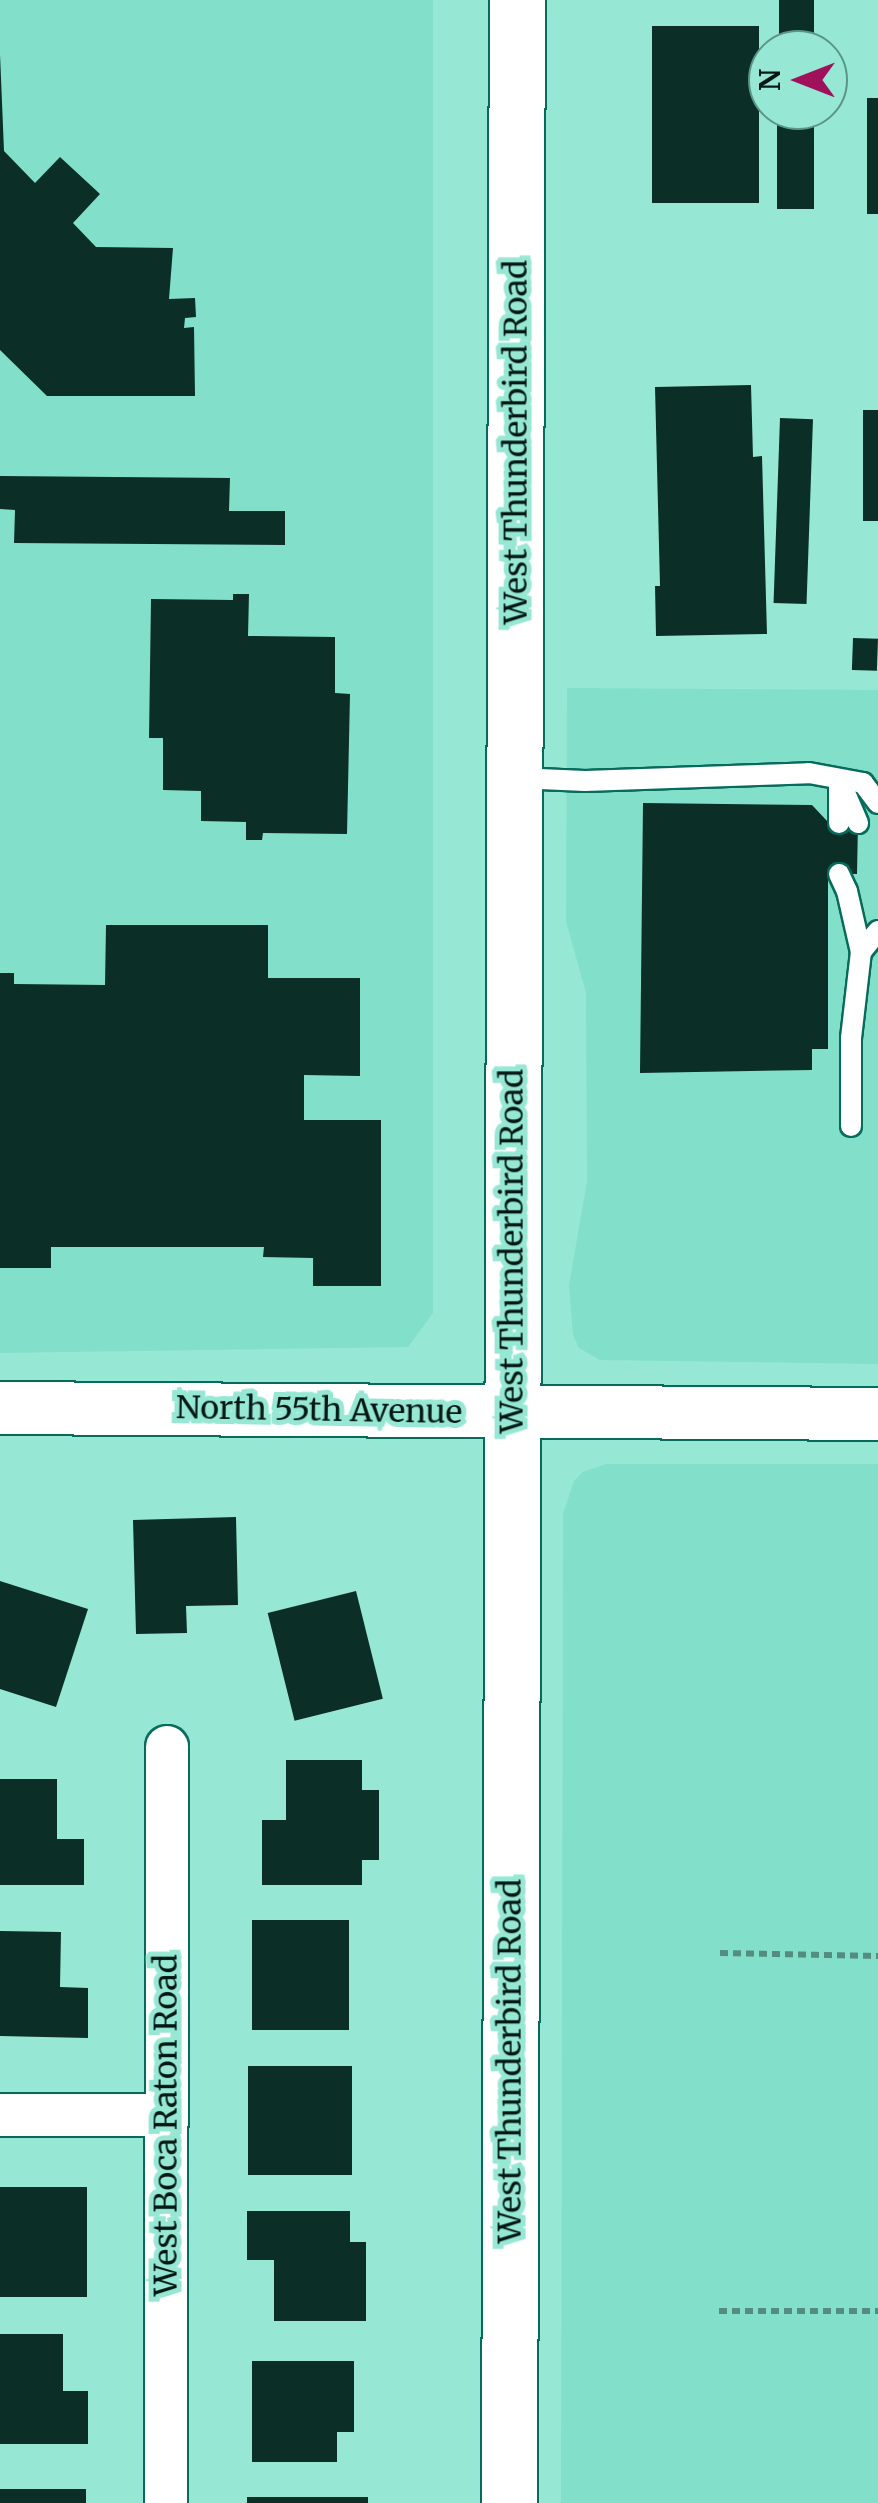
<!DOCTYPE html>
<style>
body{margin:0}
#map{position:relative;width:878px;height:2503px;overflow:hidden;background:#96e8d4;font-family:Merriweather,serif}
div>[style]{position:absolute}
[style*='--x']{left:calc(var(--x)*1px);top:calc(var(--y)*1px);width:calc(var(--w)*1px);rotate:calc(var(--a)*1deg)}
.built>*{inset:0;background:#82dfc9}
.building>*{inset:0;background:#0b2e27;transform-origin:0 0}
.path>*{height:6px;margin-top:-3px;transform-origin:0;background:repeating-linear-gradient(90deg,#548d7f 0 8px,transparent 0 13px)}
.roads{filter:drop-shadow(2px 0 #076b5b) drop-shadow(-2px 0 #076b5b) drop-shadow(0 2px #076b5b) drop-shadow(0 -2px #076b5b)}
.service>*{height:20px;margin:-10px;padding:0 10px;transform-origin:10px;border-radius:10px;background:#fff}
.minor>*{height:42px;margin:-21px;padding:0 21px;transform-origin:21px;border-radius:21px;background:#fff}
.tertiary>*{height:52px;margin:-26px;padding:0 26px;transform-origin:26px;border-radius:26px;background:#fff}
.secondary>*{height:55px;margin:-27.5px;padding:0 27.5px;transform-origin:27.5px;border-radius:27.5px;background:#fff}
span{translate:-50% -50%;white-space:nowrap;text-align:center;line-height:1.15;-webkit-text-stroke:10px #96e8d4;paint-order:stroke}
.street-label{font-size:32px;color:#001813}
.north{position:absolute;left:748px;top:30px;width:100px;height:100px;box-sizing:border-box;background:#96e8d4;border:2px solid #5a9587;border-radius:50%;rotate:270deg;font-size:28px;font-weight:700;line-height:40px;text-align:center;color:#001813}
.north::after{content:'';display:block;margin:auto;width:35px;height:45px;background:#9f115a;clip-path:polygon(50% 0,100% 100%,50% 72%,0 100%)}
</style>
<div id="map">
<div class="built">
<i style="clip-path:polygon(0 0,433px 0,433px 1313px,408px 1347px,0 1353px)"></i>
<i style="clip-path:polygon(567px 688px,878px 690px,878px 1364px,600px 1360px,579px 1348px,573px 1335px,569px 1285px,587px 1181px,586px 993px,566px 921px)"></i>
<i style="clip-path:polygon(606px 1464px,878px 1464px,878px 2503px,561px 2503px,563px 1514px,574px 1481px,583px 1472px)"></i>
</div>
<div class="building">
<i style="left:779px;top:0;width:35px;height:38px"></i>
<i style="left:652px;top:26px;width:107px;height:177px"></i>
<i style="clip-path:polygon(0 54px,4px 151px,35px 183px,60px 157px,100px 194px,73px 223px,96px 247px,173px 248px,169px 299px,195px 298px,196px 317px,185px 318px,184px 328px,194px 327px,195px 396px,47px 396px,0 350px)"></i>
<i style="left:867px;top:98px;width:11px;height:116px"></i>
<i style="left:777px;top:110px;width:37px;height:99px"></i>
<i style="clip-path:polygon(751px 385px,753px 457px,762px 456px,767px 634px,656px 636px,655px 586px,660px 586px,655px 387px)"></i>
<i style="left:863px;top:410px;width:15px;height:111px"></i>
<i style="left:780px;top:418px;width:33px;height:185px;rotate:2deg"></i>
<i style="clip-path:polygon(0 476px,230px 478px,229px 511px,285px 511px,285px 545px,14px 543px,15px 510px,0 509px)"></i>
<i style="clip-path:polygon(233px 594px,249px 594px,248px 636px,335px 637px,335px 693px,350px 694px,347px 834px,263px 833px,262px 840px,246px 840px,246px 822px,201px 821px,201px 791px,163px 790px,163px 738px,149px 738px,151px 599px,233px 600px)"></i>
<i style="left:853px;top:638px;width:25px;height:32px;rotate:2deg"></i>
<i style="clip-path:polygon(643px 803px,812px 805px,828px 822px,858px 823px,857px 874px,828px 874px,828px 1049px,812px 1049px,812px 1070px,640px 1073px)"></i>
<i style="clip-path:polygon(106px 925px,268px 925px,268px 978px,360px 978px,360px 1076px,304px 1075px,304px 1120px,381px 1120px,381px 1286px,313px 1286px,313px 1258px,263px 1257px,264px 1247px,51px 1247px,51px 1268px,0 1268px,0 973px,14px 973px,14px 984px,105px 985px)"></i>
<i style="clip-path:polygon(236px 1517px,238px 1605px,186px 1606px,187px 1633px,136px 1634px,133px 1520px)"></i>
<i style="clip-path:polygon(0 1581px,88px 1609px,56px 1707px,0 1689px)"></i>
<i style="left:356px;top:1591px;width:111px;height:91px;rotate:76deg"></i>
<i style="clip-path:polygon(286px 1760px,362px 1760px,362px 1790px,379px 1790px,379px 1860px,362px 1860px,362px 1885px,262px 1885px,262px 1820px,286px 1820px)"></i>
<i style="clip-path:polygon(0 1779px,57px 1779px,57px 1839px,84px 1839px,84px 1885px,0 1885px)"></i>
<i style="left:252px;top:1920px;width:97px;height:110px"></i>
<i style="clip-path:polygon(0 1931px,61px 1932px,60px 1987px,88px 1988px,88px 2038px,0 2036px)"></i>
<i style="left:248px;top:2066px;width:104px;height:109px"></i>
<i style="left:0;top:2187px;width:87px;height:110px"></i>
<i style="clip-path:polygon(247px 2211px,350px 2211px,350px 2242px,366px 2242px,366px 2321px,274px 2321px,274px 2260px,247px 2260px)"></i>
<i style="clip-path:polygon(0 2334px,63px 2334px,63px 2391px,88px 2391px,88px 2444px,0 2444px)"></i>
<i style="clip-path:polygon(252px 2361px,354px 2361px,354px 2432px,337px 2432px,337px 2462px,252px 2462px)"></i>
<i style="left:0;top:2489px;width:86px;height:14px"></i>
<i style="left:247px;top:2497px;width:121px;height:6px"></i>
</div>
<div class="path">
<i style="--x:720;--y:1953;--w:158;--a:1.1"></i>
<i style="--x:719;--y:2311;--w:159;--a:0"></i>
</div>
<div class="roads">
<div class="service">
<i style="--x:517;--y:778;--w:68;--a:2.5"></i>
<i style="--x:585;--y:781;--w:224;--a:-2"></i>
<i style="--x:809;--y:773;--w:55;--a:10.5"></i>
<i style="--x:863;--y:783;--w:25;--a:53"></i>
<i style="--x:839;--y:779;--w:48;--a:66.6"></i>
<i style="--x:839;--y:786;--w:37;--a:90"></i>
<i style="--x:839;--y:874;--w:19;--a:65"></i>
<i style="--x:847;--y:891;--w:63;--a:77.1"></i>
<i style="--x:851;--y:1126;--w:88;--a:-90"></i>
<i style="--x:851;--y:1038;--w:87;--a:-83.4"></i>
<i style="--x:861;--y:952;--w:27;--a:-51"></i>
</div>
<div class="minor">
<i style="--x:0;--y:2115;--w:167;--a:0"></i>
<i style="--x:166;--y:2503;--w:756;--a:-89.92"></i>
</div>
<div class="tertiary">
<i style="--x:0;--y:1408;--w:878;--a:0.39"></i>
</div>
<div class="secondary">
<i style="--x:509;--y:2503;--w:2503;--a:-89.82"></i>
</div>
</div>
<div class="street-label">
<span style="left:516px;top:442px;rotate:-90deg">West Thunderbird Road</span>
<span style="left:512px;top:1251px;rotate:-90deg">West Thunderbird Road</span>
<span style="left:319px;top:1410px;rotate:1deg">North 55th Avenue</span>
<span style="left:510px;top:2061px;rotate:-90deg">West Thunderbird Road</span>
<span style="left:166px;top:2125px;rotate:-90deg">West Boca Raton Road</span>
</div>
<div class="north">N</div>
</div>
